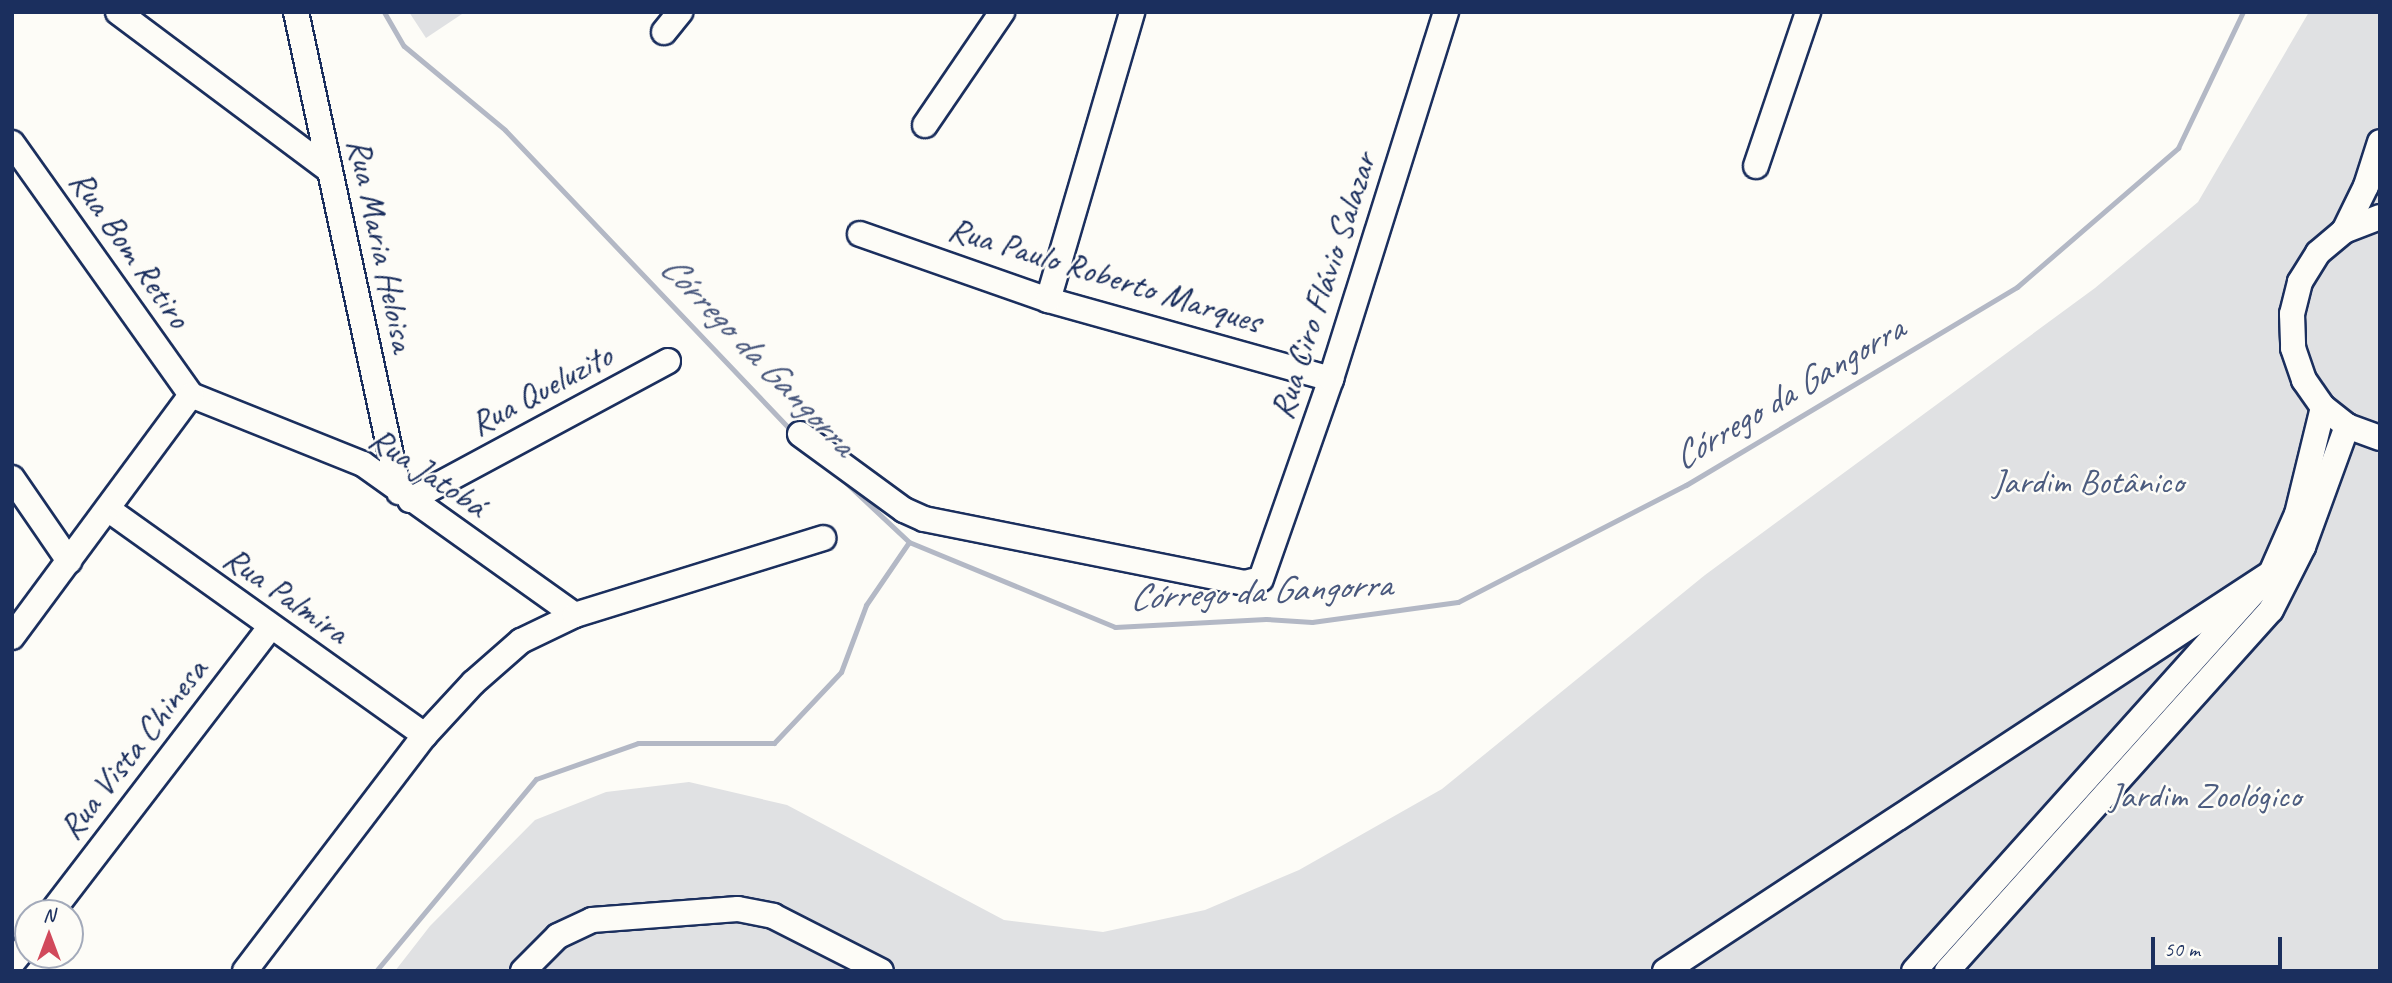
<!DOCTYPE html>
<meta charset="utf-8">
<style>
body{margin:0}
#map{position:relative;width:2392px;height:983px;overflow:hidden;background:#fdfcf7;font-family:Caveat,sans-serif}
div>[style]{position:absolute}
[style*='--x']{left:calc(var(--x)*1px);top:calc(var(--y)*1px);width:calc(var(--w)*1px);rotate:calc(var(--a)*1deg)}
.green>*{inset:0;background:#e0e1e3}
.stream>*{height:5px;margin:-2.5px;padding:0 2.5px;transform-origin:2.5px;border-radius:2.5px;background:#b3b8c5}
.roads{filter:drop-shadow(2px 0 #1b2f5e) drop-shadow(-2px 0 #1b2f5e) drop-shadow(0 2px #1b2f5e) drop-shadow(0 -2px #1b2f5e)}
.minor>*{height:24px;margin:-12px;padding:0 12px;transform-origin:12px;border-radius:12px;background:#fdfcf7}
span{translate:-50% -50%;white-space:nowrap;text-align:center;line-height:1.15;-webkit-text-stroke:5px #fdfcf7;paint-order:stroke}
.street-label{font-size:35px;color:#1b2f5e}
.park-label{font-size:35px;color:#4c5c7f}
.water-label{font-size:37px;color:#49587d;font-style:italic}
.frame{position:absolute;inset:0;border:14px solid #1b2f5e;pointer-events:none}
.north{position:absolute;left:14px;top:899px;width:70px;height:70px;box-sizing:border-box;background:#fdfcf7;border:2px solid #a3aaba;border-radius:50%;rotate:0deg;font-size:19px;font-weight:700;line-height:28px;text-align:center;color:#1b2f5e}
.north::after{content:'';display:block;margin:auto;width:24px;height:32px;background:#d1495b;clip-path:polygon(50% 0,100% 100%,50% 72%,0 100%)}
.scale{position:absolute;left:2151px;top:937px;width:131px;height:32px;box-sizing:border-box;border:4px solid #1b2f5e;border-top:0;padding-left:9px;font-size:21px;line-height:24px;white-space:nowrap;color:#1b2f5e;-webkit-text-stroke:5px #fdfcf7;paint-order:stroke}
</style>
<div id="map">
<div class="green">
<i style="clip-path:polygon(409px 12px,465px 12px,426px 38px)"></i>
<i style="clip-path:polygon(2309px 12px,2380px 12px,2380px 971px,395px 971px,430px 926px,535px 820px,606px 792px,689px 782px,787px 805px,1004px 920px,1103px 932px,1205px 910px,1299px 870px,1442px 789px,1705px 575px,2095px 288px,2198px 202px)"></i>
</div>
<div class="stream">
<i style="--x:384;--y:12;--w:39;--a:60"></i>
<i style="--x:404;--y:46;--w:131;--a:39.7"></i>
<i style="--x:505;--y:130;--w:417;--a:46.4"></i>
<i style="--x:843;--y:480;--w:91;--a:43.2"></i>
<i style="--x:909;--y:542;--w:223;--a:22.4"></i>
<i style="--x:1115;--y:627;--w:151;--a:-3"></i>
<i style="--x:1266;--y:619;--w:46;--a:3.7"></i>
<i style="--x:1312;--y:622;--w:147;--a:-7.8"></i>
<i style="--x:1458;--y:602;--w:256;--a:-27.2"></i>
<i style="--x:1686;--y:485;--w:386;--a:-30.9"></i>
<i style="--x:2017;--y:287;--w:213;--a:-40.8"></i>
<i style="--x:2178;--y:148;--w:151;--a:-64.5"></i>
<i style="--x:376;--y:971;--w:250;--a:-50.2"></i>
<i style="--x:536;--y:779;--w:108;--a:-19.4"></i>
<i style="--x:638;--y:743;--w:136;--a:0"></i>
<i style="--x:774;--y:743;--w:98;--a:-46.7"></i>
<i style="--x:841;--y:672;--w:72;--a:-69.5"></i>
<i style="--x:866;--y:605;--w:76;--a:-55.7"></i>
</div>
<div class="roads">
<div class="minor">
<i style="--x:118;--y:12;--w:264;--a:36.8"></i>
<i style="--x:296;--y:12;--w:491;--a:77.9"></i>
<i style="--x:664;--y:32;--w:26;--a:-51"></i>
<i style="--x:925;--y:125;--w:137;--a:-55.7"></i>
<i style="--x:12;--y:143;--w:309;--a:54.6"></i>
<i style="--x:1756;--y:166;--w:163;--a:-71.3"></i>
<i style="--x:2380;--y:217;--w:39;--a:159"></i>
<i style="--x:2344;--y:231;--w:34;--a:140"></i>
<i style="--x:2318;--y:253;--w:34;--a:122"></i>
<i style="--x:2300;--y:282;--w:33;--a:104"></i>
<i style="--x:2292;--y:314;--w:34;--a:88"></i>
<i style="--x:2293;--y:348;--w:34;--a:71"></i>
<i style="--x:2304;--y:380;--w:33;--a:55"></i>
<i style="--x:2323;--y:407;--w:31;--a:38"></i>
<i style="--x:2347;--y:426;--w:35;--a:20"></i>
<i style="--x:2344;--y:231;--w:50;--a:-63.9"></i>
<i style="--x:2366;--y:186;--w:46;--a:-72.3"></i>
<i style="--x:860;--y:234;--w:199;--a:19.3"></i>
<i style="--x:1048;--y:300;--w:294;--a:15.6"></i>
<i style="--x:1048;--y:300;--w:300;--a:-73.7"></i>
<i style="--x:191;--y:395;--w:185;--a:21.9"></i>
<i style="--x:363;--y:464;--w:260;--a:35.5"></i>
<i style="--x:800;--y:434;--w:129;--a:36.2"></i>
<i style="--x:904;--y:510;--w:22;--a:24"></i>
<i style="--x:924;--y:519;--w:327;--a:11.3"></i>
<i style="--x:1245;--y:583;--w:16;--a:-14"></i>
<i style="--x:1261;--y:579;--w:212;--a:-70.7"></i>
<i style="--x:1331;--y:379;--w:385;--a:-72.6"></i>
<i style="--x:12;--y:478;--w:101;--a:55.5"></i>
<i style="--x:410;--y:500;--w:293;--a:-28.3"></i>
<i style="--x:109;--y:510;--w:388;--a:35.5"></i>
<i style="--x:12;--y:637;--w:301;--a:-53.5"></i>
<i style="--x:51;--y:913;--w:359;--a:-52.5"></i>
<i style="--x:12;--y:963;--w:26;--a:-51"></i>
<i style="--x:245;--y:971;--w:297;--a:-52.7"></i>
<i style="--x:425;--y:735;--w:71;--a:-47.3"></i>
<i style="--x:473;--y:683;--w:64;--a:-41.2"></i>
<i style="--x:521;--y:641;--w:60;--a:-25.7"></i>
<i style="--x:575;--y:615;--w:260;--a:-17.2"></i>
<i style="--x:523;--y:971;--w:49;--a:-45"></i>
<i style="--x:558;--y:936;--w:38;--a:-25"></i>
<i style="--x:592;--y:920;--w:146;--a:-4.3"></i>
<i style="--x:738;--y:909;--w:36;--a:11"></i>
<i style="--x:773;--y:916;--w:121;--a:27"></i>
<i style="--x:1665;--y:971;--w:725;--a:-33.3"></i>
<i style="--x:1914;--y:971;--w:535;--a:-48.11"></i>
<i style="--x:2271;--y:573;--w:64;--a:-66.2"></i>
<i style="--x:2297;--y:514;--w:110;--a:-76.3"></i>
<i style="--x:1947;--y:971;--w:485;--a:-48.1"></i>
<i style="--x:2271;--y:610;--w:71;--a:-63.1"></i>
<i style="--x:2303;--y:547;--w:129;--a:-70"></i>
</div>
</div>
<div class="street-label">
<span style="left:381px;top:245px;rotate:78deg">Rua Maria Heloisa</span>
<span style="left:130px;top:249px;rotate:55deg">Rua Bom Retiro</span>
<span style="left:1105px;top:275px;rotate:17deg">Rua Paulo Roberto Marques</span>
<span style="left:1323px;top:286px;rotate:-72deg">Rua Ciro Flávio Salazar</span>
<span style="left:541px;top:390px;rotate:-28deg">Rua Queluzito</span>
<span style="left:428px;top:472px;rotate:34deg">Rua Jatobá</span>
<span style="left:286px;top:595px;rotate:35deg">Rua Palmira</span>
<span style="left:133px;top:749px;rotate:-52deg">Rua Vista Chinesa</span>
</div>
<div class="park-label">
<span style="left:2088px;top:482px">Jardim Botânico</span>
<span style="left:2205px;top:796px">Jardim Zoológico</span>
</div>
<div class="water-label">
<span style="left:758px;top:355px;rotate:46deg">Córrego da Gangorra</span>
<span style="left:1788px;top:393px;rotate:-31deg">Córrego da Gangorra</span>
<span style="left:1260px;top:591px;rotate:-3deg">Córrego da Gangorra</span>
</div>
<div class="frame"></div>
<div class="north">N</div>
<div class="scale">50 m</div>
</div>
